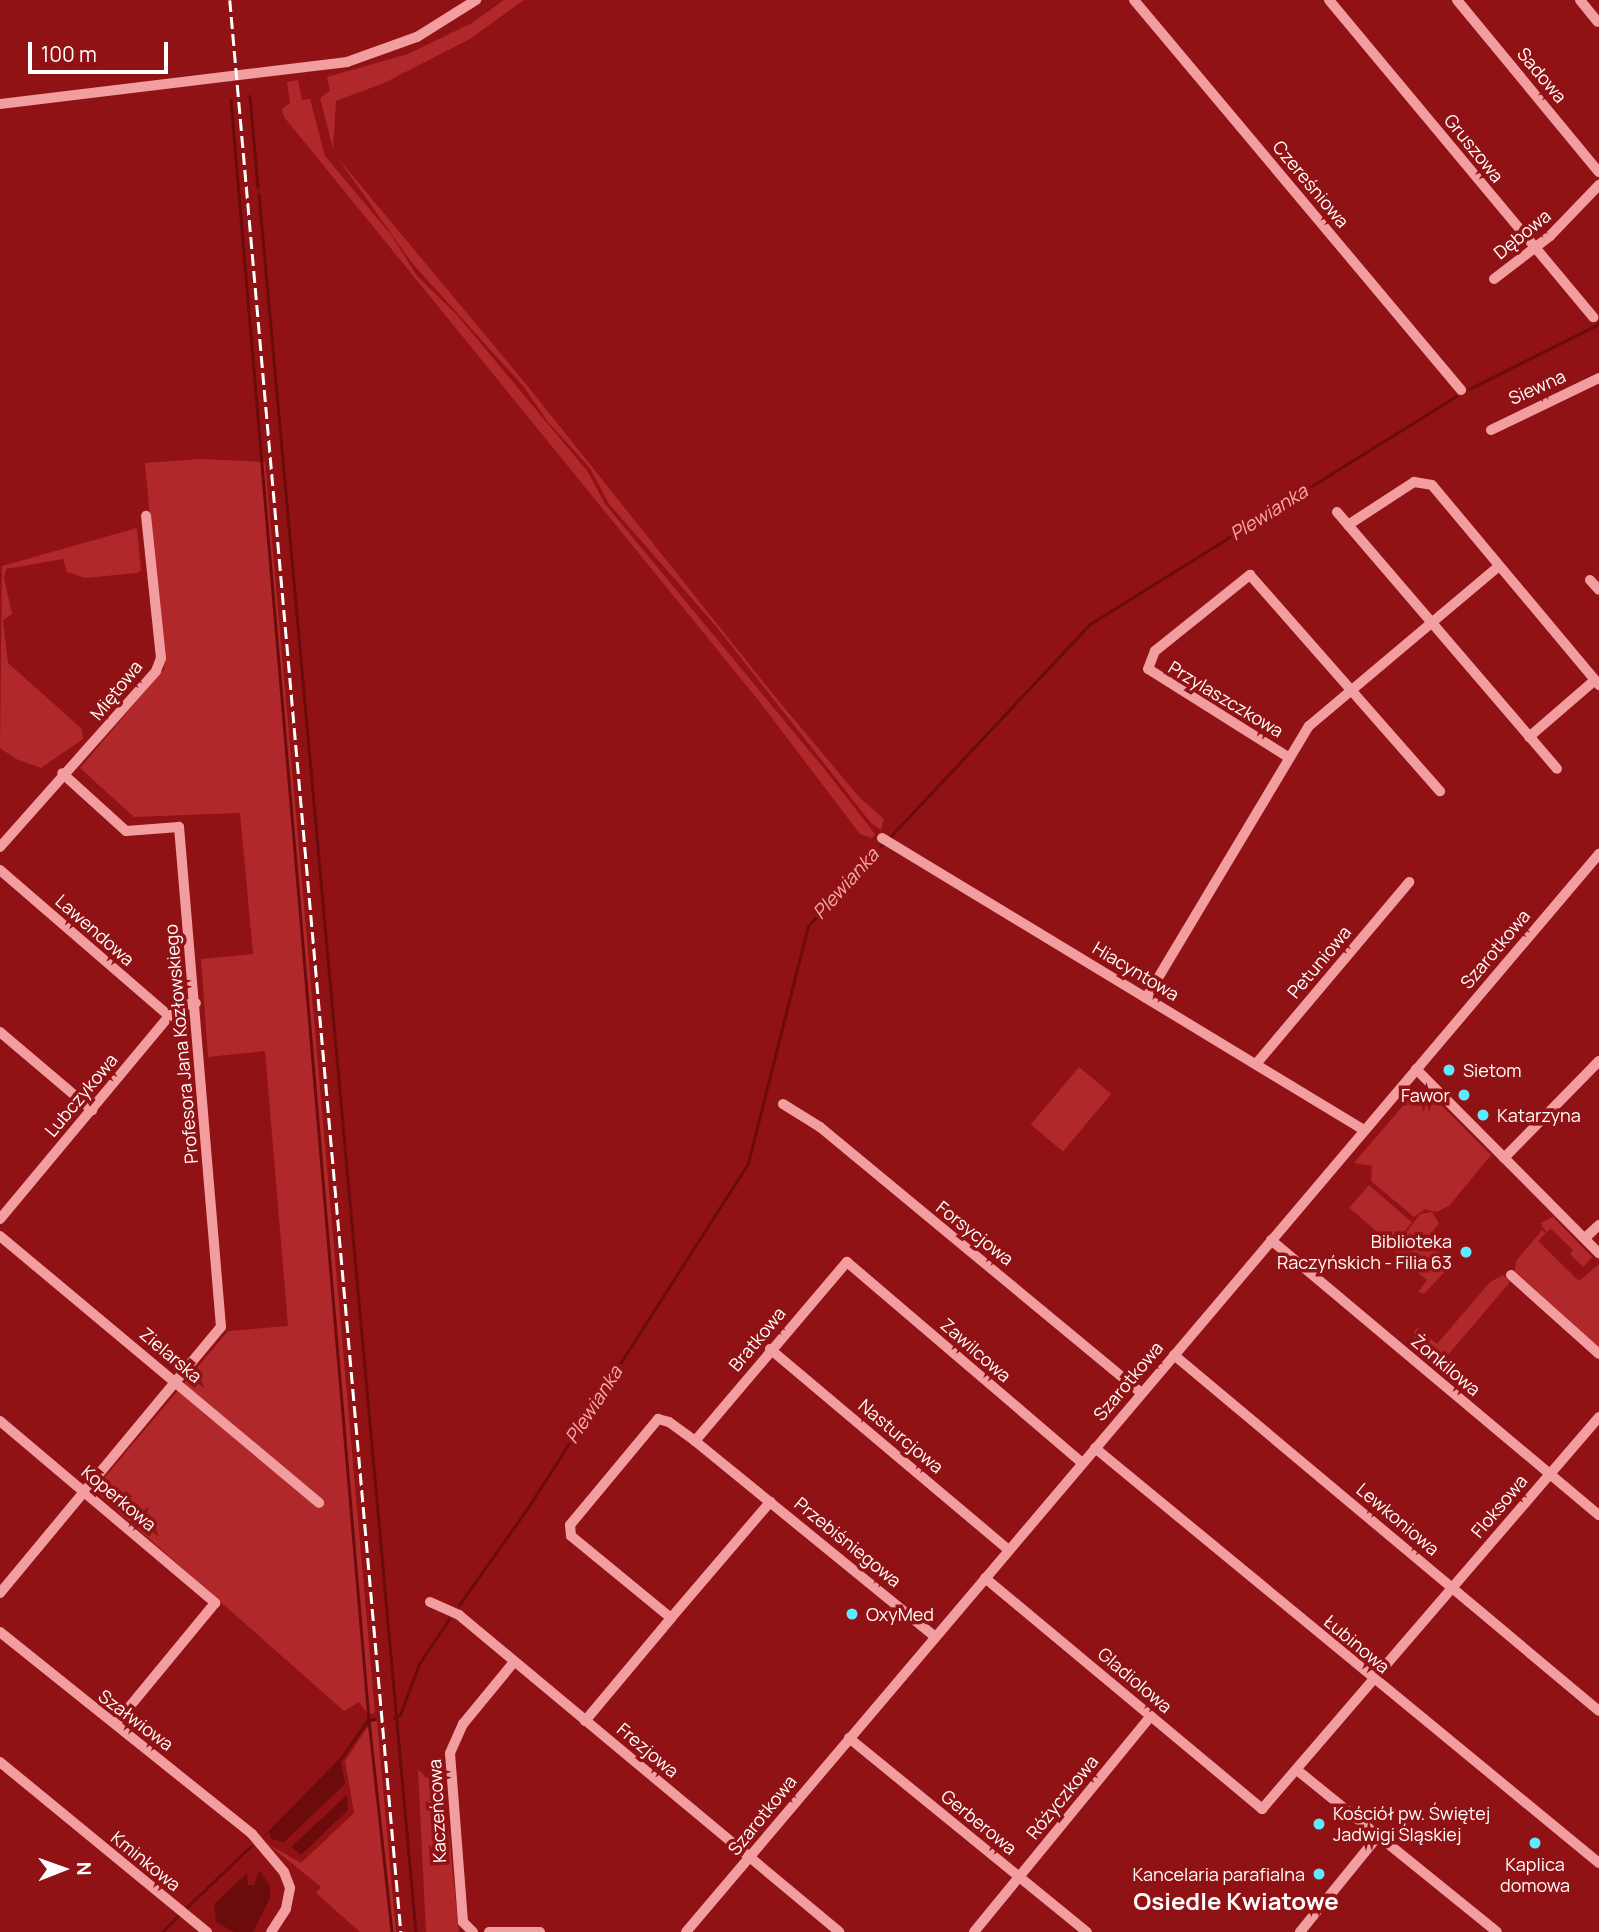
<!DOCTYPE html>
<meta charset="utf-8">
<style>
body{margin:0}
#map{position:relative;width:1599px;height:1932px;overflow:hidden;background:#901214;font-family:Manrope,sans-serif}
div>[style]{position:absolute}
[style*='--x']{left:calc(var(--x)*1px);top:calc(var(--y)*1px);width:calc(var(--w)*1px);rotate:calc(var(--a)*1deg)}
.green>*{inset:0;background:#b1282b;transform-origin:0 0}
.water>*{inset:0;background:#6c0b0c}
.stream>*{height:2.5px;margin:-1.25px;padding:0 1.25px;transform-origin:1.25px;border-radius:1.25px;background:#6c0b0c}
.minor>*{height:10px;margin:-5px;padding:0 5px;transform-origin:5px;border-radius:5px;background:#f29da0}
.rail>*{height:2.5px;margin-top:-1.25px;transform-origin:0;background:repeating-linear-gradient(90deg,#fff 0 12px,transparent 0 17px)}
.dots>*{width:19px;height:19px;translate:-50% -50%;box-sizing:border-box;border:4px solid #901214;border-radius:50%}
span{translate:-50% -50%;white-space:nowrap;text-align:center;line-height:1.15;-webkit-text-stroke:7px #901214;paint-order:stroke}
.street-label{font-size:18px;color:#fff}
.poi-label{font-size:18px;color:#fff}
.left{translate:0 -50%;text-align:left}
.right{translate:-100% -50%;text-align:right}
.water-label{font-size:19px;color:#f9a9ac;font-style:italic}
.district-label{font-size:24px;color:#fff;font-weight:700}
.north{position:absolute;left:28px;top:1834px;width:70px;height:70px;-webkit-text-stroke:5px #901214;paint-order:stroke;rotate:89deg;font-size:19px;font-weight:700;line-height:28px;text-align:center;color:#fff}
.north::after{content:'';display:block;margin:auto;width:24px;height:32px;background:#fff;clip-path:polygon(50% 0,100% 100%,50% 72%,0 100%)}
.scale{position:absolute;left:28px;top:42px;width:140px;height:32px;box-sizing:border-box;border:4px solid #fff;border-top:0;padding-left:9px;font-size:21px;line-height:24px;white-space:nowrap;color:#fff;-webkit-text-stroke:5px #901214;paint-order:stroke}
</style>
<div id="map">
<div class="green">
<i style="clip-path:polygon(504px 0,524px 0,470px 39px,384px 83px,336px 101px,333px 149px,320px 98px,330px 91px,327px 77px,408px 54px,472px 23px)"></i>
<i style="clip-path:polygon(298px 80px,302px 100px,310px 99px,325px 156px,392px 236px,417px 276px,457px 315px,588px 472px,605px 504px,826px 771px,875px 834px,872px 838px,860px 834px,759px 701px,284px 117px,282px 109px,290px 103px,287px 82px)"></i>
<i style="clip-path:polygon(337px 157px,526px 384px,777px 699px,859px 797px,884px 819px,881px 830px,871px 823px,715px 625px,609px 504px,590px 468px,548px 422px,524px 387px,412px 263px)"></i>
<i style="clip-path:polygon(199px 459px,265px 462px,375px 1713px,368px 1714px,359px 1702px,344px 1711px,94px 1490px,228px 1331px,288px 1326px,265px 1051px,208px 1057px,201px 959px,253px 954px,240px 813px,134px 817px,80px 768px,164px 669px,145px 463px)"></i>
<i style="clip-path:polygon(137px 528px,141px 570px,137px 573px,85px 578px,67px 572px,63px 559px,6px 569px,4px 578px,12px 614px,3px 620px,8px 663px,82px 729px,83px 739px,41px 768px,16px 759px,0 748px,2px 566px)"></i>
<i style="left:1079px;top:1067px;width:42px;height:75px;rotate:40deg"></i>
<i style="clip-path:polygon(1425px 1089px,1491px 1155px,1449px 1206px,1436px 1212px,1425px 1209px,1414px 1217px,1371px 1181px,1372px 1166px,1354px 1163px,1413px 1094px)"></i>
<i style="left:1369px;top:1185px;width:57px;height:30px;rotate:41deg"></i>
<i style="clip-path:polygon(1432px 1212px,1439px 1223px,1422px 1246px,1427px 1242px,1453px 1263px,1424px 1294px,1418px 1292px,1427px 1280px,1395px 1254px,1395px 1247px,1420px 1214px)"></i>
<i style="clip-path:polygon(1553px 1217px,1592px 1257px,1583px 1267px,1570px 1254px,1573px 1250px,1551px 1229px,1547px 1232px,1543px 1228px,1541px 1223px)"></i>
<i style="clip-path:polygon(1542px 1230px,1546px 1233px,1538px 1241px,1579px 1281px,1599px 1264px,1599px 1348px,1515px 1271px,1516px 1261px)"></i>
<i style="clip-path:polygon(1503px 1275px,1510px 1282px,1436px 1369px,1438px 1360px,1414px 1341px,1414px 1331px,1417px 1328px,1437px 1344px,1490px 1282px)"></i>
<i style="clip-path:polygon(377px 1721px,396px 1932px,360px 1932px,316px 1893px,321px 1887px,268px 1844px,301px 1863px,354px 1813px,345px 1761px,371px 1722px)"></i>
<i style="clip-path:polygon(418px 1770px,429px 1779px,432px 1807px,446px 1806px,459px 1932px,426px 1932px)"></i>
</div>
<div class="water">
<i style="clip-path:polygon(340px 1758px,345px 1784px,284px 1842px,271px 1839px,270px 1832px,262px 1838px)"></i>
<i style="clip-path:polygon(347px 1795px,348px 1810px,301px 1855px,291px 1847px)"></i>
<i style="clip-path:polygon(259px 1870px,270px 1886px,270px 1898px,253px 1932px,234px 1932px,216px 1922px,214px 1904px,247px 1873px,248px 1885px,254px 1885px)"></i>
</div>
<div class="stream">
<i style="--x:250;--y:96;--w:91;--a:85"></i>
<i style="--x:231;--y:100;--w:1626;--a:85.13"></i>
<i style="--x:369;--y:1720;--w:213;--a:83.8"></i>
<i style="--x:259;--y:194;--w:1745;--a:84.84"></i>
<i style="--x:1469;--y:389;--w:145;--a:-26.6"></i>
<i style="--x:889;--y:838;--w:294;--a:-46.8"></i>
<i style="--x:1090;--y:624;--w:431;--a:-31.9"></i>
<i style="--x:459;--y:1605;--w:121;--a:-54.7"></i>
<i style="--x:529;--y:1506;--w:407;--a:-57.4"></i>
<i style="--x:748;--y:1163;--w:244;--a:-75.8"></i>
<i style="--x:808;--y:926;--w:113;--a:-47.5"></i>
<i style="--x:394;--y:1718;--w:7;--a:-27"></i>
<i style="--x:400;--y:1715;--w:54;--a:-69.6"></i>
<i style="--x:419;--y:1664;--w:54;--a:-56.3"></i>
<i style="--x:339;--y:1761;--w:50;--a:-54.7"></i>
<i style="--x:368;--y:1720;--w:6;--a:-9"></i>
<i style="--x:185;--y:1909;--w:91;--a:-43.7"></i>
<i style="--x:162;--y:1932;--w:25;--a:-45"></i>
</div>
<div class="minor">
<i style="--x:1134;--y:0;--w:509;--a:50.02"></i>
<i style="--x:1329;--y:0;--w:413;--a:50.2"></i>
<i style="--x:1457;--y:0;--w:223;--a:50.5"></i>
<i style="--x:1580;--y:0;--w:28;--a:51"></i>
<i style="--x:0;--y:104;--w:350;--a:-6.9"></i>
<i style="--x:347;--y:62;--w:74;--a:-19.7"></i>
<i style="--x:417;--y:37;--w:70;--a:-32.1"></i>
<i style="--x:1494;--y:279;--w:71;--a:-37.5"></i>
<i style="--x:1550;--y:236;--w:71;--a:-46.1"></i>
<i style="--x:1491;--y:430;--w:120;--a:-25.7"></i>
<i style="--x:1337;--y:512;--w:338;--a:49.4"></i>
<i style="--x:1348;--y:525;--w:79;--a:-33.1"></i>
<i style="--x:1414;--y:482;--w:18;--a:9"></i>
<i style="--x:1432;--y:485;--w:261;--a:50.1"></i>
<i style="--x:1590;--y:580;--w:13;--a:48"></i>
<i style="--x:1529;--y:737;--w:87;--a:-40.8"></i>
<i style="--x:1288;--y:757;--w:165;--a:-147.8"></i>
<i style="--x:1148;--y:669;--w:19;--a:-69"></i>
<i style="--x:1155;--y:651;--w:122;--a:-38.7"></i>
<i style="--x:1250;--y:575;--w:288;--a:48.7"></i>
<i style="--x:882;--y:838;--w:564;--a:31.21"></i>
<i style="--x:0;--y:847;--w:235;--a:-48.4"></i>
<i style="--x:156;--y:671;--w:14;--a:-69"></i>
<i style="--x:161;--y:658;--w:143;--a:-96"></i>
<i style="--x:0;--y:870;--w:223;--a:40.8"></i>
<i style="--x:1146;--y:998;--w:317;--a:-59.1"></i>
<i style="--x:1309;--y:726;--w:248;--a:-40.1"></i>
<i style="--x:0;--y:1032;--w:121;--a:40.3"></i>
<i style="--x:1256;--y:1064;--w:238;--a:-49.9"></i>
<i style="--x:1416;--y:1069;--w:260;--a:45.2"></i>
<i style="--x:783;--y:1104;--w:44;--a:31.9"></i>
<i style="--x:820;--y:1127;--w:417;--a:39.6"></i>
<i style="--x:1504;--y:1158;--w:136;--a:-45.6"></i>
<i style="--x:0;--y:1219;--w:264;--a:-50.2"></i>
<i style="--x:169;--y:1016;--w:19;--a:-36"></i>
<i style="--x:184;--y:1005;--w:12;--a:-9"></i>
<i style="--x:0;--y:1236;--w:416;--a:39.9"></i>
<i style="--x:1585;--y:1238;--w:19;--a:-43"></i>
<i style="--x:1271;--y:1240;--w:428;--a:40"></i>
<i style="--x:1511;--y:1275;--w:118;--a:41.9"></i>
<i style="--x:770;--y:1349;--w:312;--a:40.1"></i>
<i style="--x:1174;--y:1355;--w:554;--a:39.95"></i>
<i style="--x:0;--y:1421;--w:282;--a:40.2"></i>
<i style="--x:215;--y:1603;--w:156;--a:129.5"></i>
<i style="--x:695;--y:1441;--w:235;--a:-49.7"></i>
<i style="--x:847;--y:1262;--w:309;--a:40.5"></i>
<i style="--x:1095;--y:1448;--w:653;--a:39.47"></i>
<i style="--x:985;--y:1578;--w:361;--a:39.8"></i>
<i style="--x:1262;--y:1809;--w:517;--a:-49.31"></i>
<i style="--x:0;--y:1593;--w:346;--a:-50.3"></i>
<i style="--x:221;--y:1327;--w:502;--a:-94.8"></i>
<i style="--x:179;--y:827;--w:53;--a:175.7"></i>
<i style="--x:126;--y:831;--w:86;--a:-137.8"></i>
<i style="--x:430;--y:1602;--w:32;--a:24"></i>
<i style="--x:459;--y:1615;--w:495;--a:39.8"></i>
<i style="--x:671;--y:1618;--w:153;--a:-49.5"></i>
<i style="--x:0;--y:1632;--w:323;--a:38.7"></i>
<i style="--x:252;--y:1834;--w:50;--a:49.9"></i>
<i style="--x:284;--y:1872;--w:17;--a:69"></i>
<i style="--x:290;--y:1888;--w:21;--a:101"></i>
<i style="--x:286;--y:1909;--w:27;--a:123"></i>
<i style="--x:585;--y:1721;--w:134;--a:-50.1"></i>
<i style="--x:671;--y:1618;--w:129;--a:-140.6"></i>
<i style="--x:571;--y:1536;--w:11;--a:-95"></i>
<i style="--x:570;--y:1525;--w:138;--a:-50.3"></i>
<i style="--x:658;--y:1419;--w:11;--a:15"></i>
<i style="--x:669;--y:1422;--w:32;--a:36"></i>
<i style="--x:695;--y:1441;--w:310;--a:39.2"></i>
<i style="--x:849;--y:1738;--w:307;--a:39.2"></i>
<i style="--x:0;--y:1762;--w:268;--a:39.4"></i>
<i style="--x:1297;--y:1770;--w:257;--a:39"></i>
<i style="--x:473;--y:1932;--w:14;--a:-135"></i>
<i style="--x:463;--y:1922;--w:169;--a:-94.4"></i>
<i style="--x:450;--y:1753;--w:32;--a:-66"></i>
<i style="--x:463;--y:1724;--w:80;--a:-50.6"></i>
<i style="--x:489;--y:1932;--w:51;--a:0"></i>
<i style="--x:686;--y:1932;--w:1413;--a:-49.74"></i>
<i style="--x:974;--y:1932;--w:279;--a:-50.7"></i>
<i style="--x:1300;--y:1932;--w:124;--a:-50.9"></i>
</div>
<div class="rail">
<i style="--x:230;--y:0;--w:1940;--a:84.94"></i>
</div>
<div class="dots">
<i style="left:1449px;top:1070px;background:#5eeaff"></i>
<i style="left:1464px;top:1095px;background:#5eeaff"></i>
<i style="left:1483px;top:1115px;background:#5eeaff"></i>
<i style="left:1466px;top:1252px;background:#5eeaff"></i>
<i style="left:852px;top:1614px;background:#5eeaff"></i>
<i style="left:1319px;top:1824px;background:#5eeaff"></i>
<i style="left:1535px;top:1843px;background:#5eeaff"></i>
<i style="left:1319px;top:1874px;background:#5eeaff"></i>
</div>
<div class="street-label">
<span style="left:1542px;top:75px;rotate:50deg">Sadowa</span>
<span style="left:1474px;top:148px;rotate:51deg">Gruszowa</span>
<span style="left:1311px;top:184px;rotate:50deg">Czereśniowa</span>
<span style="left:1522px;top:234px;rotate:-39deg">Dębowa</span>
<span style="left:1537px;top:387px;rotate:-24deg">Siewna</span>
<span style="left:116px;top:690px;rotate:-51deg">Miętowa</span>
<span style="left:1226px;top:699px;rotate:31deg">Przylaszczkowa</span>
<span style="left:95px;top:930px;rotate:41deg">Lawendowa</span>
<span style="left:1495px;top:949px;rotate:-50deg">Szarotkowa</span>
<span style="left:1319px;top:962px;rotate:-50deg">Petuniowa</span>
<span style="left:1136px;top:971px;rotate:31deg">Hiacyntowa</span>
<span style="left:181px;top:1044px;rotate:-95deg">Profesora Jana Kozłowskiego</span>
<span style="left:81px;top:1095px;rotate:-50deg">Lubczykowa</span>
<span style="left:975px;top:1233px;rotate:38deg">Forsycjowa</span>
<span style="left:757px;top:1339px;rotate:-50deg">Bratkowa</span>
<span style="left:976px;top:1350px;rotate:41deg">Zawilcowa</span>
<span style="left:171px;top:1355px;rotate:40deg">Zielarska</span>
<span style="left:1446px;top:1365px;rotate:40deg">Żonkilowa</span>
<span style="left:1128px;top:1381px;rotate:-50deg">Szarotkowa</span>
<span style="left:901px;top:1436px;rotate:40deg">Nasturcjowa</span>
<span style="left:119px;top:1498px;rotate:40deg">Koperkowa</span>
<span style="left:1499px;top:1506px;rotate:-50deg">Floksowa</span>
<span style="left:1398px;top:1519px;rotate:40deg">Lewkoniowa</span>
<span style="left:848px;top:1542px;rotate:39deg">Przebiśniegowa</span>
<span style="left:1357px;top:1644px;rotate:40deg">Łubinowa</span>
<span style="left:1135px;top:1680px;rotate:40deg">Gladiolowa</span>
<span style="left:136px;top:1720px;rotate:37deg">Szałwiowa</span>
<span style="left:648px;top:1750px;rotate:40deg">Frezjowa</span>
<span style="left:1062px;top:1797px;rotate:-51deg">Różyczkowa</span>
<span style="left:437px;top:1811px;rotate:-93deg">Kaczeńcowa</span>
<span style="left:762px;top:1815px;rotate:-51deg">Szarotkowa</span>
<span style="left:979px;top:1822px;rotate:39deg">Gerberowa</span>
<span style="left:146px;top:1861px;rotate:39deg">Kminkowa</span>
</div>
<div class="poi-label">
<span class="left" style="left:1463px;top:1070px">Sietom</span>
<span class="right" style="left:1450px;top:1095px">Fawor</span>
<span class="left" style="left:1497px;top:1115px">Katarzyna</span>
<span class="right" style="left:1452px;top:1252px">Biblioteka<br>Raczyńskich - Filia 63</span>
<span class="left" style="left:866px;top:1614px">OxyMed</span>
<span class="left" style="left:1333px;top:1824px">Kościół pw. Świętej<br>Jadwigi Śląskiej</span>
<span style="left:1535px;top:1875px">Kaplica<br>domowa</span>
<span class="right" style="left:1305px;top:1874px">Kancelaria parafialna</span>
</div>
<div class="water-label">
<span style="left:1269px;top:513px;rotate:-32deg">Plewianka</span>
<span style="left:846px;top:884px;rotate:-48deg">Plewianka</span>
<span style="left:594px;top:1405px;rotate:-57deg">Plewianka</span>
</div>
<div class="district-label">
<span style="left:1236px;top:1901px">Osiedle Kwiatowe</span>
</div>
<div class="north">N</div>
<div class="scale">100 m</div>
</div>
